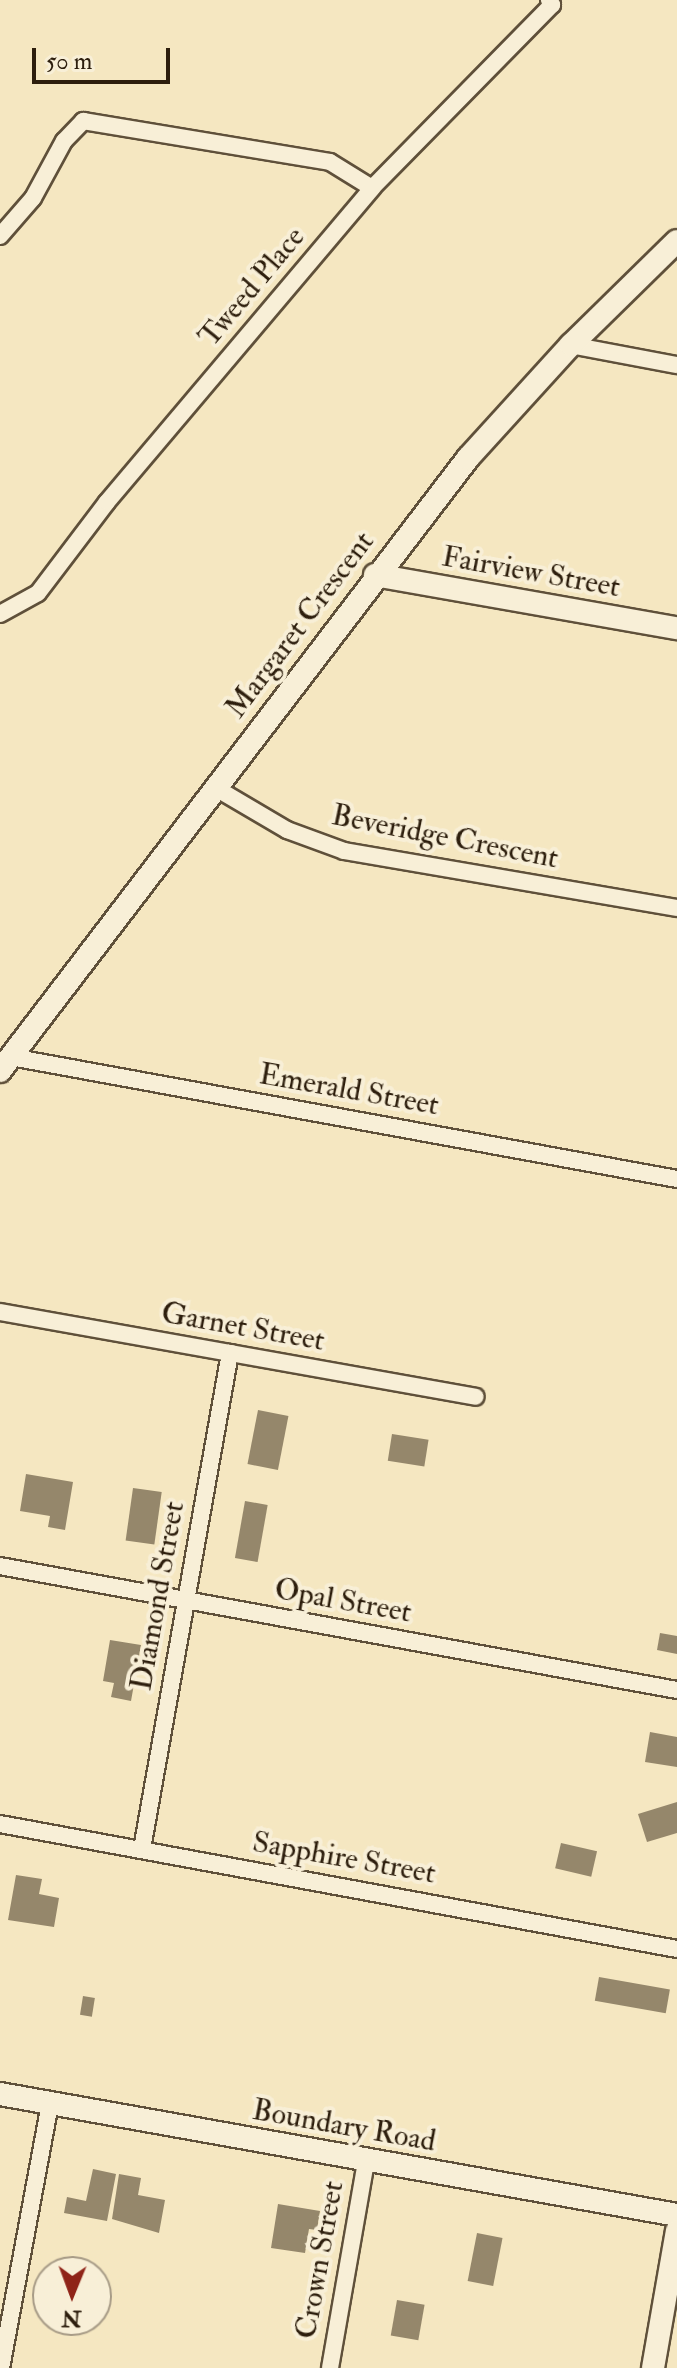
<!DOCTYPE html>
<style>
body{margin:0}
#map{position:relative;width:677px;height:2368px;overflow:hidden;background:#f5e7c1;font-family:"IM FELL Double Pica",serif}
div>[style]{position:absolute}
[style*='--x']{left:calc(var(--x)*1px);top:calc(var(--y)*1px);width:calc(var(--w)*1px);rotate:calc(var(--a)*1deg)}
.building>*{inset:0;background:#95876b;transform-origin:0 0}
.roads{filter:drop-shadow(2px 0 #5f503a) drop-shadow(-2px 0 #5f503a) drop-shadow(0 2px #5f503a) drop-shadow(0 -2px #5f503a)}
.street>*{height:16px;margin:-8px;padding:0 8px;transform-origin:8px;border-radius:8px;background:#f8efd7}
.secondary>*{height:22px;margin:-11px;padding:0 11px;transform-origin:11px;border-radius:11px;background:#f8efd7}
span{translate:-50% -50%;white-space:nowrap;text-align:center;line-height:1.15;-webkit-text-stroke:8px #f8efd7;paint-order:stroke}
.street-label{font-size:30px;color:#2d1e0d}
.north{position:absolute;left:32px;top:2256px;width:80px;height:80px;box-sizing:border-box;background:#f8efd7;border:2px solid #a79b86;border-radius:50%;rotate:181deg;font-size:22px;font-weight:700;line-height:32px;text-align:center;color:#2d1e0d}
.north::after{content:'';display:block;margin:auto;width:28px;height:36px;background:#8f2418;clip-path:polygon(50% 0,100% 100%,50% 72%,0 100%)}
.scale{position:absolute;left:32px;top:48px;width:138px;height:36px;box-sizing:border-box;border:4px solid #2d1e0d;border-top:0;padding-left:10px;font-size:24px;line-height:28px;white-space:nowrap;color:#2d1e0d;-webkit-text-stroke:6px #f8efd7;paint-order:stroke}
</style>
<div id="map">
<div class="building">
<i style="left:258px;top:1410px;width:31px;height:55px;rotate:11deg"></i>
<i style="left:392px;top:1434px;width:37px;height:27px;rotate:9deg"></i>
<i style="clip-path:polygon(26px 1474px,73px 1482px,65px 1530px,48px 1527px,50px 1516px,20px 1511px)"></i>
<i style="left:133px;top:1488px;width:29px;height:53px;rotate:8deg"></i>
<i style="left:245px;top:1501px;width:23px;height:58px;rotate:10deg"></i>
<i style="clip-path:polygon(660px 1633px,677px 1636px,677px 1654px,657px 1650px)"></i>
<i style="clip-path:polygon(110px 1640px,141px 1645px,131px 1701px,111px 1697px,114px 1683px,103px 1681px)"></i>
<i style="clip-path:polygon(650px 1732px,677px 1737px,677px 1767px,645px 1762px)"></i>
<i style="clip-path:polygon(677px 1802px,677px 1833px,647px 1842px,638px 1814px)"></i>
<i style="left:561px;top:1843px;width:37px;height:26px;rotate:13deg"></i>
<i style="clip-path:polygon(16px 1875px,42px 1879px,39px 1894px,59px 1898px,54px 1927px,8px 1920px)"></i>
<i style="left:599px;top:1977px;width:72px;height:24px;rotate:10deg"></i>
<i style="left:83px;top:1996px;width:12px;height:19px;rotate:9deg"></i>
<i style="clip-path:polygon(93px 2169px,116px 2174px,107px 2221px,64px 2213px,67px 2197px,86px 2201px)"></i>
<i style="clip-path:polygon(119px 2174px,141px 2178px,138px 2195px,165px 2200px,159px 2233px,112px 2219px)"></i>
<i style="clip-path:polygon(278px 2204px,320px 2211px,317px 2230px,309px 2229px,305px 2253px,271px 2248px)"></i>
<i style="left:477px;top:2233px;width:26px;height:49px;rotate:11deg"></i>
<i style="left:397px;top:2300px;width:28px;height:36px;rotate:10deg"></i>
</div>
<div class="roads">
<div class="street">
<i style="--x:0;--y:236;--w:50;--a:-49"></i>
<i style="--x:33;--y:198;--w:65;--a:-61.5"></i>
<i style="--x:64;--y:141;--w:28;--a:-46"></i>
<i style="--x:83;--y:121;--w:250;--a:9.4"></i>
<i style="--x:330;--y:162;--w:49;--a:31.8"></i>
<i style="--x:571;--y:345;--w:108;--a:10.7"></i>
<i style="--x:0;--y:614;--w:43;--a:-28.9"></i>
<i style="--x:38;--y:593;--w:114;--a:-52.8"></i>
<i style="--x:107;--y:502;--w:411;--a:-49.8"></i>
<i style="--x:372;--y:188;--w:257;--a:-45.5"></i>
<i style="--x:552;--y:5;--w:6;--a:-121"></i>
<i style="--x:214;--y:787;--w:85;--a:30.5"></i>
<i style="--x:287;--y:830;--w:61;--a:20.2"></i>
<i style="--x:344;--y:851;--w:338;--a:9.7"></i>
<i style="--x:11;--y:1057;--w:677;--a:10.38"></i>
<i style="--x:0;--y:1312;--w:483;--a:10.1"></i>
<i style="--x:0;--y:1566;--w:688;--a:10.38"></i>
<i style="--x:0;--y:1824;--w:688;--a:10.46"></i>
<i style="--x:142;--y:1849;--w:504;--a:-79.94"></i>
<i style="--x:1;--y:2368;--w:269;--a:-79.5"></i>
<i style="--x:330;--y:2368;--w:209;--a:-80.1"></i>
</div>
<div class="secondary">
<i style="--x:375;--y:575;--w:307;--a:10"></i>
<i style="--x:0;--y:1071;--w:771;--a:-52.64"></i>
<i style="--x:468;--y:458;--w:153;--a:-47.7"></i>
<i style="--x:571;--y:345;--w:148;--a:-44.5"></i>
<i style="--x:0;--y:2094;--w:688;--a:10.13"></i>
<i style="--x:653;--y:2368;--w:139;--a:-80.1"></i>
</div>
</div>
<div class="street-label">
<span style="left:252px;top:287px;rotate:-50deg">Tweed Place</span>
<span style="left:531px;top:572px;rotate:10deg">Fairview Street</span>
<span style="left:300px;top:625px;rotate:-53deg">Margaret Crescent</span>
<span style="left:445px;top:837px;rotate:11deg">Beveridge Crescent</span>
<span style="left:349px;top:1090px;rotate:10deg">Emerald Street</span>
<span style="left:243px;top:1327px;rotate:10deg">Garnet Street</span>
<span style="left:158px;top:1596px;rotate:-80deg">Diamond Street</span>
<span style="left:343px;top:1601px;rotate:10deg">Opal Street</span>
<span style="left:344px;top:1858px;rotate:10deg">Sapphire Street</span>
<span style="left:344px;top:2126px;rotate:10deg">Boundary Road</span>
<span style="left:320px;top:2260px;rotate:-80deg">Crown Street</span>
</div>
<div class="north">N</div>
<div class="scale">50 m</div>
</div>
